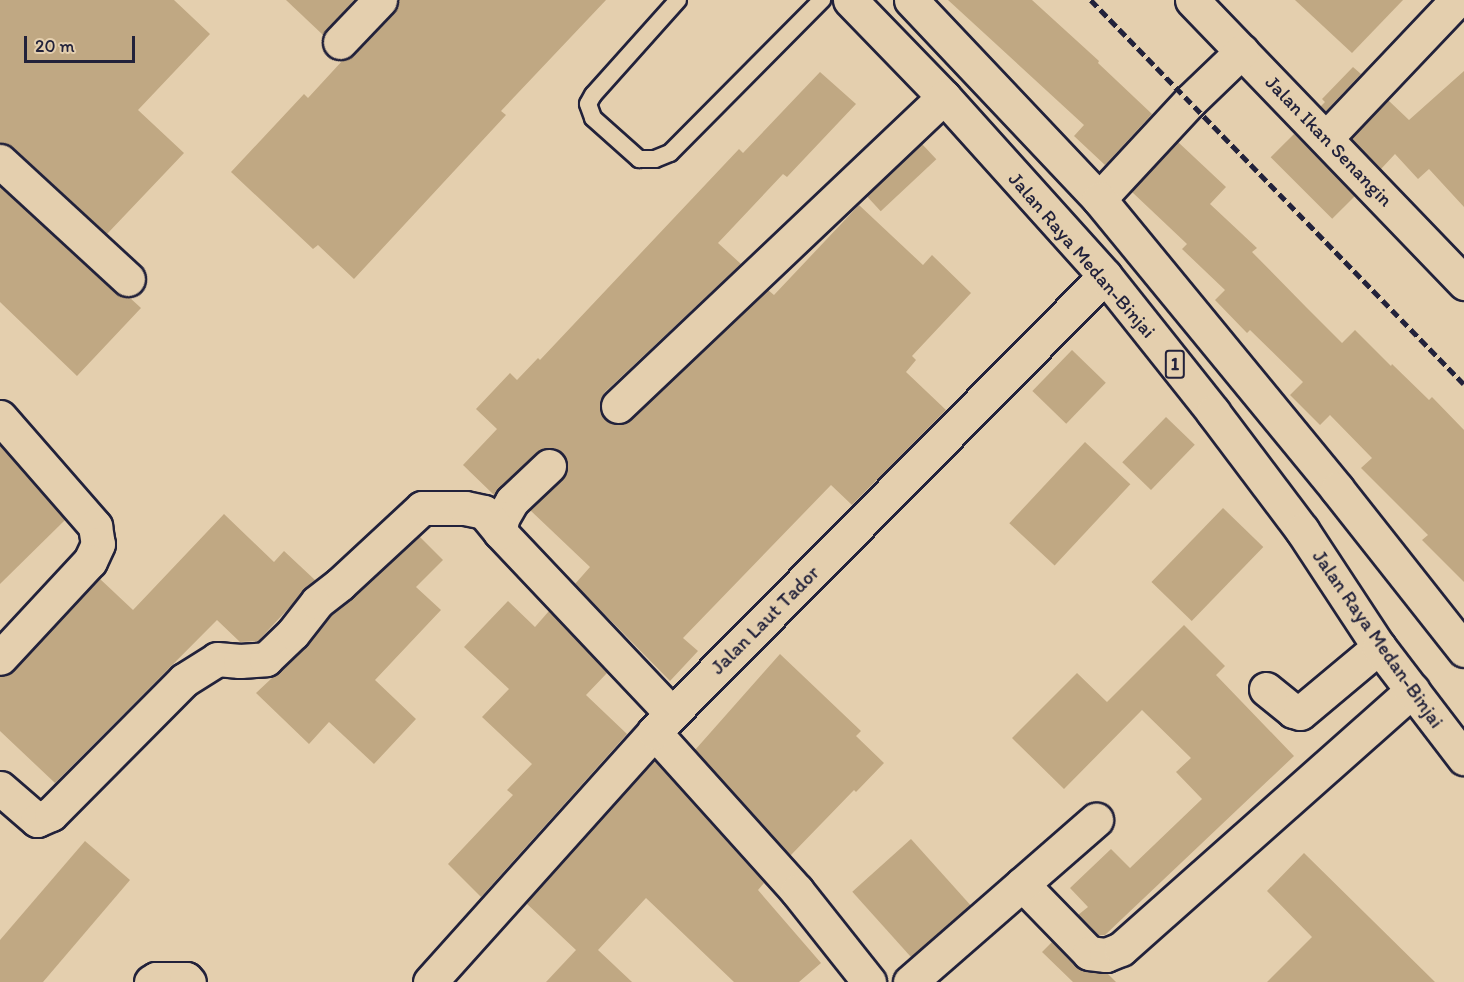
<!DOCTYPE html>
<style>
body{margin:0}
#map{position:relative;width:1464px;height:982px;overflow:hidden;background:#e4cfae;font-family:Itim,sans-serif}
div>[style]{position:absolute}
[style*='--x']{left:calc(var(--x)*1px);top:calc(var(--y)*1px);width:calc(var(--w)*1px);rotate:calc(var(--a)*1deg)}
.building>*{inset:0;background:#c0a883;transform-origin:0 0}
.roads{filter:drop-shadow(2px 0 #22223b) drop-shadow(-2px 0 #22223b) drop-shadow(0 2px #22223b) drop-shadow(0 -2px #22223b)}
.service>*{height:16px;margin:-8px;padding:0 8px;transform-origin:8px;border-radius:8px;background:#e4cfae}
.minor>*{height:33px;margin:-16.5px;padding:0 16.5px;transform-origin:16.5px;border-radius:16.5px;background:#e4cfae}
.primary>*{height:33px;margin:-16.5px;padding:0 16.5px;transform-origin:16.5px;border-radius:16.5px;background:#e4cfae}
.rail>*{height:4.5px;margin-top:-2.25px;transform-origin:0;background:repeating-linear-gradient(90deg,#22223b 0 9px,transparent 0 13.5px)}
span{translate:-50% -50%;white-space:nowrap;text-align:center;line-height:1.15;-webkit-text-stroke:6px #e4cfae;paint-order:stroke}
.shield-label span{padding:2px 4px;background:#e4cfae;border:2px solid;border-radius:4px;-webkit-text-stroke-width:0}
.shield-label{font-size:18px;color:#22223b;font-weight:700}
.street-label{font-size:20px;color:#22223b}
.scale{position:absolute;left:24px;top:36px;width:111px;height:27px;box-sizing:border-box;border:3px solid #22223b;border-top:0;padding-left:8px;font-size:18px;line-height:21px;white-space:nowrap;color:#22223b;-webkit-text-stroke:4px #e4cfae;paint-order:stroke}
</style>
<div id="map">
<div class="building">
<i style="clip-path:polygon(0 0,174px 0,210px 34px,138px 110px,184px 153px,107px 234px,13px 147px,0 143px)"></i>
<i style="clip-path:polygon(286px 0,354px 0,323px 35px)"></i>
<i style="clip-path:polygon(398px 0,606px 0,501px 111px,506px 115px,354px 279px,318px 245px,313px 249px,231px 172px,304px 94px,308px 98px,343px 60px,354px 55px,394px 13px)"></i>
<i style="clip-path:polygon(948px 0,1032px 0,1099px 61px,1098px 63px,1152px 114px,1105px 165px,1074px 136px,1084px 125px)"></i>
<i style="clip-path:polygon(1295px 0,1403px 0,1352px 53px)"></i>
<i style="clip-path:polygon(1353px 67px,1361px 74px,1325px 112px,1320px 107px,1325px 102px,1322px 99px)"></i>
<i style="clip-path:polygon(1464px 71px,1464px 207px,1429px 169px,1418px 179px,1395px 154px,1381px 169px,1351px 139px,1388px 100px,1409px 120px)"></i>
<i style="clip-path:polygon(820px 72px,856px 104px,787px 177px,783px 174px,718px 243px,741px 264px,605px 392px,600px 401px,600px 411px,605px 419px,613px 424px,623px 424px,631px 420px,768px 290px,774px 295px,859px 205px,923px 265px,932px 255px,971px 293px,912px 356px,916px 360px,906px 372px,946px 410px,852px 505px,831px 485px,683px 638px,698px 651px,670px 681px,575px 584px,590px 567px,530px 510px,567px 472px,567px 462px,563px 454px,554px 448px,545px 448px,537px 452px,494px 495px,463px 465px,497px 429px,476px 409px,510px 373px,517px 380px,538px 358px,540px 360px,739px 149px,743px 153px)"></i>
<i style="left:1294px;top:134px;width:87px;height:33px;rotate:45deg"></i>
<i style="clip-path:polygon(1178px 142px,1226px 187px,1210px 204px,1257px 248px,1252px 252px,1306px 307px,1342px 343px,1355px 330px,1391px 366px,1392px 364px,1429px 400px,1432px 397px,1464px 430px,1464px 582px,1422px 540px,1428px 535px,1361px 468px,1372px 458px,1330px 415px,1320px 425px,1290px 395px,1303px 382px,1250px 330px,1247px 333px,1215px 300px,1225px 290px,1182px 249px,1187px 244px,1132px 192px)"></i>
<i style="left:922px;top:144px;width:21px;height:76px;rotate:47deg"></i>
<i style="clip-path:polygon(0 186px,115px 293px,129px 297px,141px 308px,77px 376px,0 302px)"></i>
<i style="left:1072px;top:350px;width:47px;height:57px;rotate:44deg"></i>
<i style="left:1166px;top:417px;width:40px;height:63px;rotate:44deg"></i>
<i style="left:1085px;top:442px;width:62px;height:111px;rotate:43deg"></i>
<i style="clip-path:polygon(0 446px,65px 520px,0 584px)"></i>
<i style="left:1223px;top:508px;width:56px;height:103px;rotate:44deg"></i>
<i style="clip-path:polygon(224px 514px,274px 562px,284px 551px,315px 580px,258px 641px,240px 642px,217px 620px,55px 783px,0 731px,0 676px,14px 671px,99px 578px,133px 610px)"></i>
<i style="clip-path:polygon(419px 536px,443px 560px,416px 587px,441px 610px,375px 680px,416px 719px,374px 764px,329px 722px,309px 744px,256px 693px,306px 646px,330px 615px)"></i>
<i style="clip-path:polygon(508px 601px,535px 627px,549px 611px,607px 673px,586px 695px,627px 734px,481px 897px,448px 864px,513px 795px,507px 790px,532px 764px,482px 717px,509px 689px,464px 647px)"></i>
<i style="clip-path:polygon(1184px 625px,1225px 666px,1216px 675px,1294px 756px,1105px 935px,1098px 935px,1078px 915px,1088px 907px,1070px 888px,1111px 849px,1130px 868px,1202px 799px,1176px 772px,1191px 758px,1142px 710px,1064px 789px,1012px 738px,1077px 673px,1107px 702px)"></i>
<i style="clip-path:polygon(780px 654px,861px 731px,856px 736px,884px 763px,856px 792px,854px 790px,790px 856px,695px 750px)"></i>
<i style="clip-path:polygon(654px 760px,764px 883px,758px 890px,821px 963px,799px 982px,734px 982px,646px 898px,598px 950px,632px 982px,546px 982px,576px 950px,526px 903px)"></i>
<i style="left:911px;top:839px;width:89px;height:79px;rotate:48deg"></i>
<i style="clip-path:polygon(85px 841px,130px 880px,43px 982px,0 982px,0 940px)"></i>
<i style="clip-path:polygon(1304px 853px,1435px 982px,1267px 982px,1312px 937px,1267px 891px)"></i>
<i style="clip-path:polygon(1052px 942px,1076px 967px,1087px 972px,1107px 973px,1116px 982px,1073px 982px,1042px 952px)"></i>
</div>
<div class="roads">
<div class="service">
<i style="--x:678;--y:0;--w:127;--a:131.8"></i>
<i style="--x:593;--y:95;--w:10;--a:119"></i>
<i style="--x:588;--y:104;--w:15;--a:70"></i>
<i style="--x:593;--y:118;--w:62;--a:41.7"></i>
<i style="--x:639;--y:159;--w:16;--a:0"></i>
<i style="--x:655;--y:159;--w:16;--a:-22"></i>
<i style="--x:670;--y:153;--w:216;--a:-45.2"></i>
</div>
<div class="minor">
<i style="--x:1192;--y:0;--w:393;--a:46.1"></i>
<i style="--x:340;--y:42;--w:58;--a:-46.4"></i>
<i style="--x:1327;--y:137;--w:189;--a:-46.5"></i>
<i style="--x:0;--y:161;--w:174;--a:42.7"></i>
<i style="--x:1099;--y:199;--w:134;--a:-47.1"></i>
<i style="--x:1190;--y:101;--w:72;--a:-43.9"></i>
<i style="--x:618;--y:406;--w:449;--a:-43.5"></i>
<i style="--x:0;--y:417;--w:145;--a:48.9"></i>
<i style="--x:95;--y:526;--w:18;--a:81"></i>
<i style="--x:98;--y:544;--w:19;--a:115"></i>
<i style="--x:90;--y:561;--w:132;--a:132.9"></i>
<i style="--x:549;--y:466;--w:51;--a:136.6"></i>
<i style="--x:512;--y:501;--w:20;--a:120"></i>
<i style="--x:502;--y:518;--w:14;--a:98"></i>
<i style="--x:500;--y:532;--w:250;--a:46.6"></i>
<i style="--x:1266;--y:689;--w:35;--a:39"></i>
<i style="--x:1293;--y:711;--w:7;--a:16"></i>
<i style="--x:1300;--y:713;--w:103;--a:-39.9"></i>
<i style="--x:654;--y:732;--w:214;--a:48"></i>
<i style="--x:797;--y:891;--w:116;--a:51.6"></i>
<i style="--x:0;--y:788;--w:49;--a:40.9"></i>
<i style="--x:37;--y:820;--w:15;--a:-23"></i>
<i style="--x:51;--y:814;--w:189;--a:-45.2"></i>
<i style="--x:184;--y:680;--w:39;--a:-32"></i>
<i style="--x:217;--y:659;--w:23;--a:5"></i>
<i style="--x:240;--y:661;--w:26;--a:-4"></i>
<i style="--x:266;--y:659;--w:37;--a:-44"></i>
<i style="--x:293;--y:633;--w:39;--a:-52"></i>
<i style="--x:317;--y:602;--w:29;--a:-38"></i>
<i style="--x:340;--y:584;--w:112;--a:-42.8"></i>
<i style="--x:422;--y:508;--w:43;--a:0"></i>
<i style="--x:465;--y:508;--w:19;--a:12"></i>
<i style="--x:484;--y:512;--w:26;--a:51"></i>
<i style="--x:1022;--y:884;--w:96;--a:45.8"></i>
<i style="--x:1089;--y:953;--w:17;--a:7"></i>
<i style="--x:1106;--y:955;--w:16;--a:-22"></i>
<i style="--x:1121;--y:949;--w:390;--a:-41.6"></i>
<i style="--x:151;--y:982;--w:6;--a:-31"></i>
<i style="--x:156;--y:979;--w:30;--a:0"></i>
<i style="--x:186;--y:979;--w:4;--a:45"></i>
<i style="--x:430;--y:982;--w:336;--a:-48.1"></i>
<i style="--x:654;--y:732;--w:641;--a:-45.32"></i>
<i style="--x:910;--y:982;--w:247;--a:-41.1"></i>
</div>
<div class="primary">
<i style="--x:850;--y:0;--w:135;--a:45.9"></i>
<i style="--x:944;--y:97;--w:241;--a:48"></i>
<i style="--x:1105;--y:276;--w:174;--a:51.5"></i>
<i style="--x:1213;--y:412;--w:148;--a:53"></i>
<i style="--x:1302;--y:530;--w:140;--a:56.7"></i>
<i style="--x:1379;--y:647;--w:140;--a:52.6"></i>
<i style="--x:911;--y:0;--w:274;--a:46.6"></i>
<i style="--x:1099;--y:199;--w:375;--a:50.6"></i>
<i style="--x:1337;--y:489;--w:205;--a:51.7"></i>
</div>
</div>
<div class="rail">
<i style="--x:1091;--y:0;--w:535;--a:45.83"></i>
</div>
<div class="shield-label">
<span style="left:1175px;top:364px">1</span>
</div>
<div class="street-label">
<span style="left:1329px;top:141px;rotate:46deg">Jalan Ikan Senangin</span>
<span style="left:1082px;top:255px;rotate:49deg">Jalan Raya Medan-Binjai</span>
<span style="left:765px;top:620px;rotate:-45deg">Jalan Laut Tador</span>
<span style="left:1378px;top:639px;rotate:55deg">Jalan Raya Medan-Binjai</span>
</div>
<div class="scale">20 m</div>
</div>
